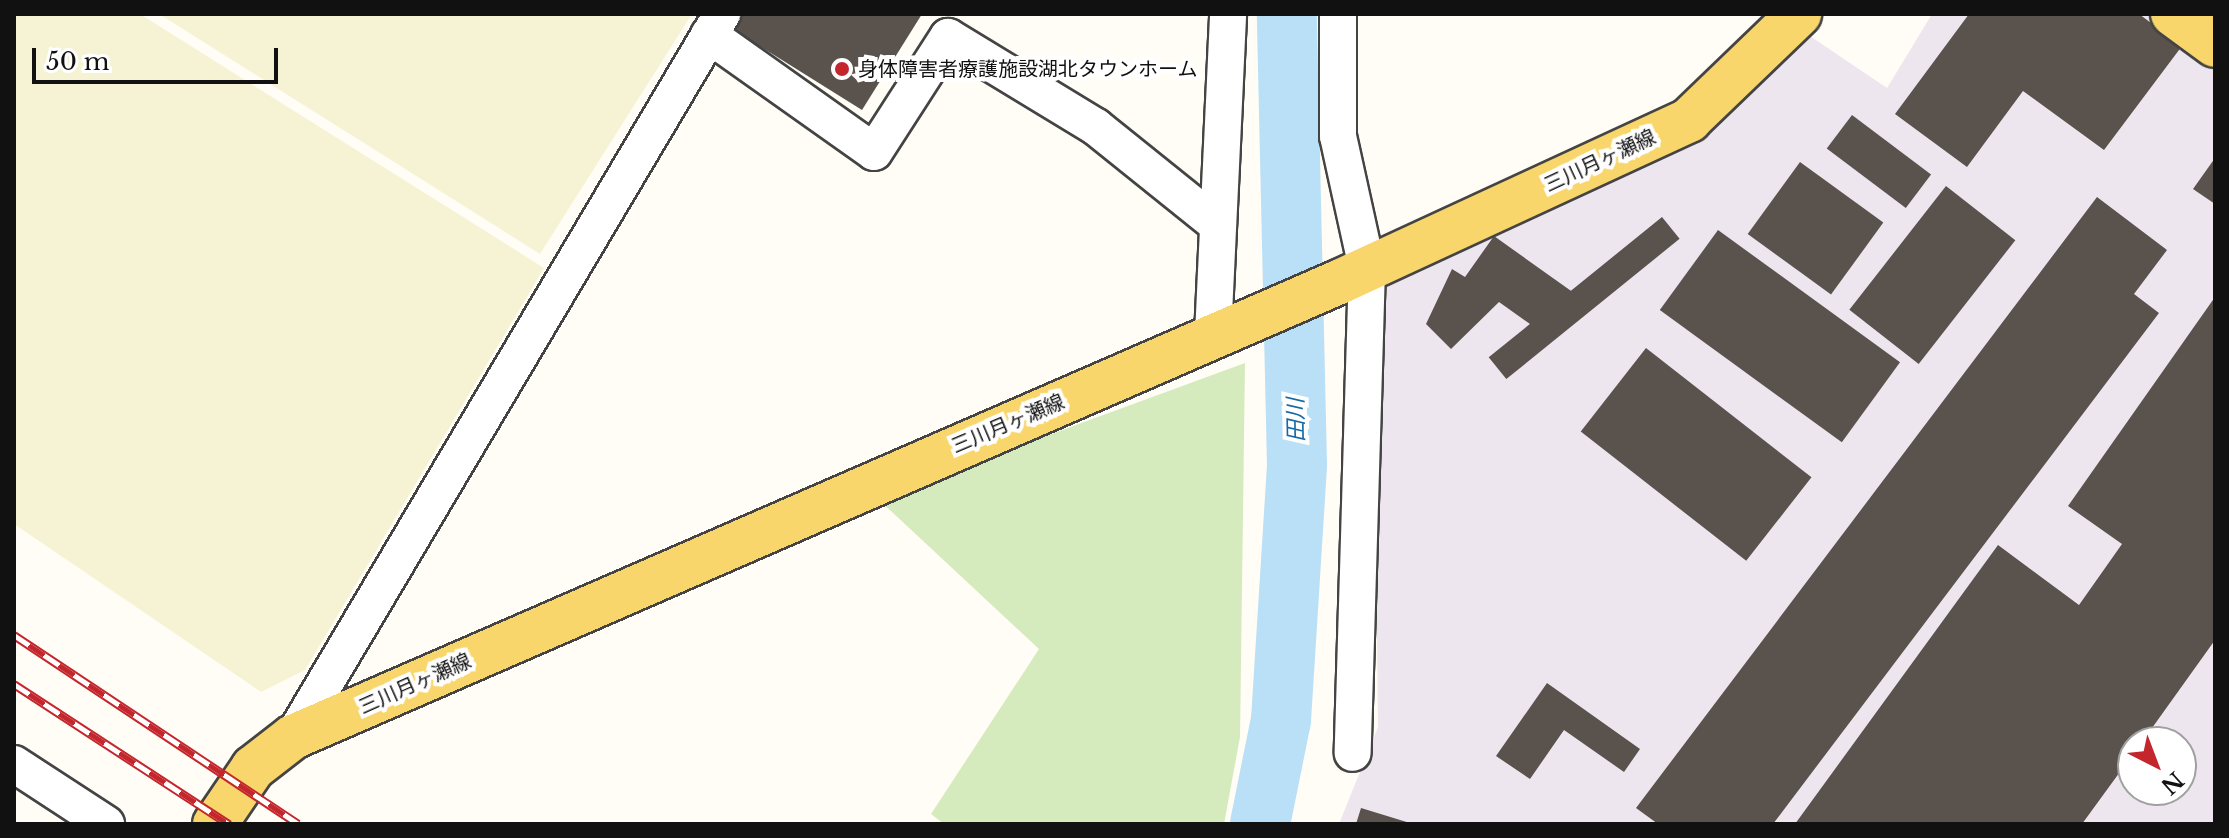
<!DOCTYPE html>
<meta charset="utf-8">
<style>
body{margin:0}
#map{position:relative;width:2229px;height:838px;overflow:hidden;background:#fffdf5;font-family:"Libre Baskerville","Noto Sans JP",serif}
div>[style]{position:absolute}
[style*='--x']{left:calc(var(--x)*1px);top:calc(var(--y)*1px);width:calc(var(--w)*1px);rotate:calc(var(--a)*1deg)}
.industrial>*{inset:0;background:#eee6ef}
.farmland>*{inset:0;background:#f6f3d4}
.green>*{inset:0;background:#d5ebbd}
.river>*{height:60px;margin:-30px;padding:0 30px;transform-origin:30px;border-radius:30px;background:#b9e0f7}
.building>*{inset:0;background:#5a524d;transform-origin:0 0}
.roads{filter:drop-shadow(2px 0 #444) drop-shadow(-2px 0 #444) drop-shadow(0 2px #444) drop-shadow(0 -2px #444)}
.minor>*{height:36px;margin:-18px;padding:0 18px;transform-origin:18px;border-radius:18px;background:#fff}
.major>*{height:44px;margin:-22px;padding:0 22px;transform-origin:22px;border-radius:22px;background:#f9d66b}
.rail>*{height:9px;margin-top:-4.5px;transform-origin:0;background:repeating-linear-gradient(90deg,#fff 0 18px,#c4262e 0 36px);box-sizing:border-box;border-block:2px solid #c4262e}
.dots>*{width:22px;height:22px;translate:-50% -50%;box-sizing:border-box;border:4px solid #fff;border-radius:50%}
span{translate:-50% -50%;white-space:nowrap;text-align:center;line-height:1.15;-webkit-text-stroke:8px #fff;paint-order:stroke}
.poi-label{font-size:20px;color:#111}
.left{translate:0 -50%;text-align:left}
.street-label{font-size:20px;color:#111}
.water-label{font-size:22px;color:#1768a6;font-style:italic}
.frame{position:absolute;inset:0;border:16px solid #111;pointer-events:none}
.north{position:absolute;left:2117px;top:726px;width:80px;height:80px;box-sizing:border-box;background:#fff;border:2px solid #a0a0a0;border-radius:50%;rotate:138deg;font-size:22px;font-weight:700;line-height:32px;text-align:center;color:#111}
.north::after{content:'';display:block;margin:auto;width:28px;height:36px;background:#c4262e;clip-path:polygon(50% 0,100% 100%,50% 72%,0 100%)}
.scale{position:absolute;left:32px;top:48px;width:246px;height:36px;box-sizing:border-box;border:4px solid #111;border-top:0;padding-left:10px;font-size:24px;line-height:28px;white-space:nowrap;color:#111;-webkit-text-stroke:6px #fff;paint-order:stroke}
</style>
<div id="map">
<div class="industrial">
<i style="clip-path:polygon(evenodd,1932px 14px,2166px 14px,2215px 50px,2215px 824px,1339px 824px,1378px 727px,1373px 276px,1637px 154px,1801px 30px,1887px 88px,1932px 14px,2133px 742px,2181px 742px,2181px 790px,2133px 790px,2133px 742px)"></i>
</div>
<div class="farmland">
<i style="clip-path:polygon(14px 14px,140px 14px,544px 268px,305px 670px,261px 692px,14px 524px)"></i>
<i style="clip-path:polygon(159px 14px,692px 14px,540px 254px)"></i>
</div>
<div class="green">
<i style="clip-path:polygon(1245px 363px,1240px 737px,1224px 824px,944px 824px,931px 814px,1039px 649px,877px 498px)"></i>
</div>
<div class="river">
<i style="--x:1260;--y:824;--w:106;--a:-78.6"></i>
<i style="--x:1281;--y:720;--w:256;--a:-86.4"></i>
<i style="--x:1297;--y:465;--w:451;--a:-91.3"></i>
</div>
<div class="building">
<i style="clip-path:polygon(740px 14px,922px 14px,862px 110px,731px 28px)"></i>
<i style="clip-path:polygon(1969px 14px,2139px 14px,2182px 46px,2104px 150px,2023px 91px,1967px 167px,1895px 114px)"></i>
<i style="left:1852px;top:115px;width:99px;height:42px;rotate:37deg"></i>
<i style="clip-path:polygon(2215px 158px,2215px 204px,2193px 189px)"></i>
<i style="left:1800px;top:162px;width:103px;height:89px;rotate:36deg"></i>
<i style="left:1946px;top:186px;width:88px;height:157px;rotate:38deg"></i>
<i style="clip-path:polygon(2097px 197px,2167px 250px,2134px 294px,2159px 313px,1773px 824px,1658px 824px,1636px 808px)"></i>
<i style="left:1662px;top:217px;width:28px;height:223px;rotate:51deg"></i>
<i style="left:1718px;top:230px;width:225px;height:99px;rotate:36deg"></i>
<i style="clip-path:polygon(1494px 236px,1574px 293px,1544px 334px,1499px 302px,1451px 349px,1426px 324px,1452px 269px,1465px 277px)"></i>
<i style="clip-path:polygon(2215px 297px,2215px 640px,2142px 742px,2133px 742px,2133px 754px,2082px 824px,1795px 824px,1998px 545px,2079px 605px,2122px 544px,2068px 506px)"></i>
<i style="left:1646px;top:348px;width:210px;height:106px;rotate:38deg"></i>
<i style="clip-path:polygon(1547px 683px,1640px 749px,1624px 772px,1564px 730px,1530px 779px,1496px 756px)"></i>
<i style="clip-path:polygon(1361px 808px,1410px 823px,1410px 824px,1356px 824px)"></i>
</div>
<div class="roads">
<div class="minor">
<i style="--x:1338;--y:14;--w:122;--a:90"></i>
<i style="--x:1338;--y:136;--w:135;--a:77.6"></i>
<i style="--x:1367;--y:268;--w:485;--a:91.7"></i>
<i style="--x:709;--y:35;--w:202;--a:35.3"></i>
<i style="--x:874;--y:152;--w:137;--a:-57.2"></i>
<i style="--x:948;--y:37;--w:173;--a:31.3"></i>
<i style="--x:1096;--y:127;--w:156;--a:38.8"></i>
<i style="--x:1213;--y:335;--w:321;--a:-87.3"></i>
<i style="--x:293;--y:737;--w:841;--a:-59.32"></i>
<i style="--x:14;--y:764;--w:110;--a:33.1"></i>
</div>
<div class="major">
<i style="--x:2173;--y:14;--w:52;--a:36.4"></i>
<i style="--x:215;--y:824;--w:68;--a:-55.8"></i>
<i style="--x:253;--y:768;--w:51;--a:-37.8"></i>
<i style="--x:293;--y:737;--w:1141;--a:-23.51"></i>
<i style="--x:1339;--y:282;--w:386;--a:-24.8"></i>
<i style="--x:1689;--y:120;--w:153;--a:-43.9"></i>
</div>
</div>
<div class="rail">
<i style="--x:14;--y:635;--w:341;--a:33.6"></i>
<i style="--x:14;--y:684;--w:257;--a:33.1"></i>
</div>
<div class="dots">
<i style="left:842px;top:69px;background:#c4262e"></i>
</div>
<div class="poi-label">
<span class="left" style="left:858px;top:69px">身体障害者療護施設湖北タウンホーム</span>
</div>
<div class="street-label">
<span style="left:1600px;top:161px;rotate:-25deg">三川月ヶ瀬線</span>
<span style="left:1008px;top:424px;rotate:-23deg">三川月ヶ瀬線</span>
<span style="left:415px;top:684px;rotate:-24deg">三川月ヶ瀬線</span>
</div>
<div class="water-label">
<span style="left:1296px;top:420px;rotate:-91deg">田川</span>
</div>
<div class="frame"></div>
<div class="north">N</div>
<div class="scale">50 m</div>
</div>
